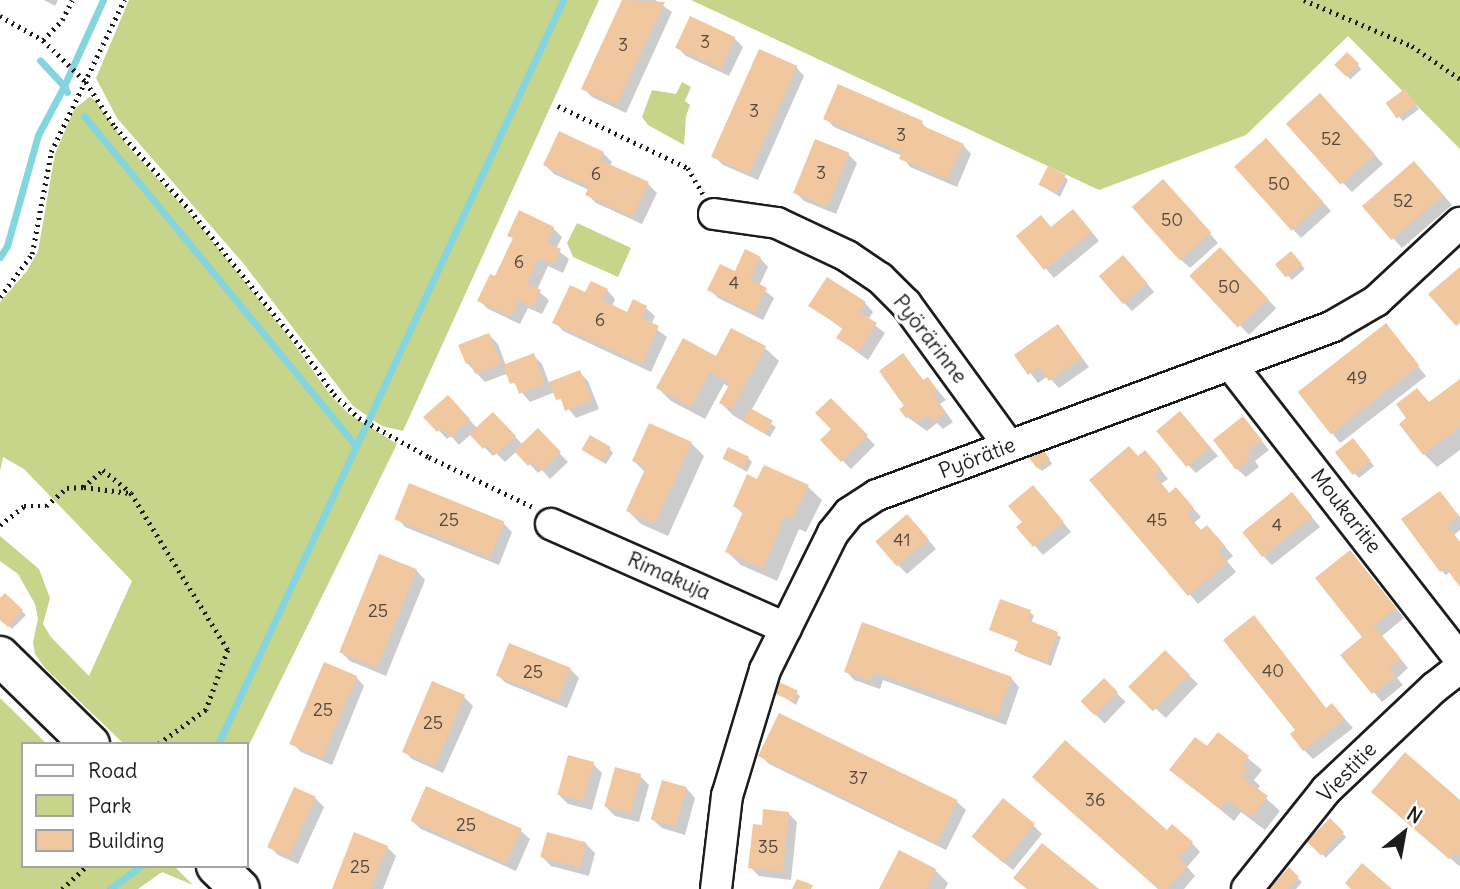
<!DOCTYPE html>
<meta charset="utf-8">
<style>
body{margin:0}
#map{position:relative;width:1460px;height:889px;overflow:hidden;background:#fff;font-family:Delius,sans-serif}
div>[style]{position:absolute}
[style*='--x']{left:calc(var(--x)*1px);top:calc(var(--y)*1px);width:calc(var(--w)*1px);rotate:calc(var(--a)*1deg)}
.green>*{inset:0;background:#c6d58a}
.shadow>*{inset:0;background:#0003;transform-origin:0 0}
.stream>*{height:7px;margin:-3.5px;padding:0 3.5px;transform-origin:3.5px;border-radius:3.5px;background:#85d5df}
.building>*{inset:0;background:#f1c7a0;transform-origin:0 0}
.path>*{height:4.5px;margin-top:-2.25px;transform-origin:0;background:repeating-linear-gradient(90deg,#1c1c1c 0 2px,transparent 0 7px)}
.roads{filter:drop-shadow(2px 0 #1c1c1c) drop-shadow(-2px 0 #1c1c1c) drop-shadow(0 2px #1c1c1c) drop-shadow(0 -2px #1c1c1c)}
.minor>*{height:30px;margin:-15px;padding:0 15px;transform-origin:15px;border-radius:15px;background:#fff}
.major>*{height:38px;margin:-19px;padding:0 19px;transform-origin:19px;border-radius:19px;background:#fff}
span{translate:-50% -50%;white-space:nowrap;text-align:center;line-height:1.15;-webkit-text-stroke:7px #fff;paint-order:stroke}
.number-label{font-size:18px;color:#51473d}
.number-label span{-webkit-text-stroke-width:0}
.street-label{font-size:21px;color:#1c1c1c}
.legend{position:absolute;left:21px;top:742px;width:228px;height:126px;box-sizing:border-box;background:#fff;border:2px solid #a4a4a4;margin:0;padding:9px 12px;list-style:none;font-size:21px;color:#1c1c1c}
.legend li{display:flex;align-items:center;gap:14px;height:35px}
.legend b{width:35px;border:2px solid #a4a4a4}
.north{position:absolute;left:1369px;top:798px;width:70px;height:70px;-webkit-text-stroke:5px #fff;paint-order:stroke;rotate:31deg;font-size:19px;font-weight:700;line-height:28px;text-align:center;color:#1c1c1c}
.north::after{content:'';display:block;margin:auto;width:24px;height:32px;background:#1c1c1c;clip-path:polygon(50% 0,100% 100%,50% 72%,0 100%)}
</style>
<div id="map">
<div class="green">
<i style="clip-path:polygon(129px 0,599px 0,403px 431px,382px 426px,353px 406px,243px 263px,117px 118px,96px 78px)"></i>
<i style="clip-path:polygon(691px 0,1460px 0,1460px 149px,1348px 36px,1246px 135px,1099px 190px)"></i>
<i style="clip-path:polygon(682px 82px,691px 87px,685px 101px,690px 105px,686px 116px,684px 145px,648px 125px,642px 117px,652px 90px,676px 94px)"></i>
<i style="clip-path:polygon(89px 97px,95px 100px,126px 144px,198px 223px,289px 337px,331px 396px,349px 414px,397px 444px,247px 749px,247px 744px,124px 744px,45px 668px,35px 654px,33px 642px,38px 619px,35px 604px,18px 574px,0 561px,0 536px,39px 569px,50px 598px,43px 624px,51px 637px,89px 676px,132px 581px,24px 469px,3px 457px,0 471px,0 302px,27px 271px,38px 251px,55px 154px,74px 110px)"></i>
<i style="clip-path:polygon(577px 223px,631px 248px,618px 277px,573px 257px,567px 243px)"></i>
<i style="clip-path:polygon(0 698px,47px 744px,23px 744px,23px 866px,174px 866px,193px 885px,162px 872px,138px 889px,0 889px)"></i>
</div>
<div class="shadow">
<i style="clip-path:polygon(44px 0,58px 0,55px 6px)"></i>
<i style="clip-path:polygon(624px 0,655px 0,672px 12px,626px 113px,592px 97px,583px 88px)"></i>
<i style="clip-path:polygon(734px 38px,743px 47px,729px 76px,686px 56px,677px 47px)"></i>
<i style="left:1347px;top:54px;width:21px;height:15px;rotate:47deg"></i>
<i style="clip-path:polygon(796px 67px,804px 76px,758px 180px,723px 165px,714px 156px)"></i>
<i style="clip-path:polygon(1409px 96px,1419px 109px,1403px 121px,1399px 117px)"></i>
<i style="clip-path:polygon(1329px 104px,1383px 164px,1352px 192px,1343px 183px)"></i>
<i style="clip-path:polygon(825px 118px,922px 123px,931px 132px,963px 145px,971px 154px,957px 187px,910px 167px,902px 156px,834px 127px)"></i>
<i style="clip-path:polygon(1274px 149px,1331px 211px,1301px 238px,1236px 166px)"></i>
<i style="clip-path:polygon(603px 153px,612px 162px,610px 166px,648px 184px,657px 193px,642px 224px,596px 203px,587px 194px,589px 190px,554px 174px,545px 165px)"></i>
<i style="clip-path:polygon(848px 154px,857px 163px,836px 214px,804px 201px,796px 193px)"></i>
<i style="clip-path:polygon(1423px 172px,1452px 205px,1402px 248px,1365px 207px)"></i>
<i style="clip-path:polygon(1065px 177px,1068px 180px,1060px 197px,1040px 184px)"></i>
<i style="clip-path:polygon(1172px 190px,1218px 243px,1190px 268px,1181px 260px)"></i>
<i style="clip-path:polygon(1082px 220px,1099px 241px,1054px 278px,1018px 236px)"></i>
<i style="clip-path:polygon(553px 228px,562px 237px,556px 249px,569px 259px,563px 273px,548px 266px,537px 290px,549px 300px,542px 314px,528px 308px,520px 324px,488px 309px,479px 300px,495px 279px,514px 240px,509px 235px)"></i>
<i style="left:1220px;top:250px;width:81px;height:38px;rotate:46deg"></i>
<i style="left:1291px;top:253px;width:21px;height:17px;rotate:49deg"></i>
<i style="clip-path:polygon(760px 258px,768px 267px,759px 286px,774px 298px,763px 320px,718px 298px,710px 290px)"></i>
<i style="clip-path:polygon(1132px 266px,1154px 292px,1132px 311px,1123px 302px)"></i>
<i style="clip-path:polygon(607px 290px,615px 299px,612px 306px,628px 314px,646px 308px,655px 316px,651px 325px,667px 337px,651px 372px,563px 331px,555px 322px,586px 295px)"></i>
<i style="clip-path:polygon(865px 303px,873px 312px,868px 320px,885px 333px,868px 360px,838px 338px,844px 330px,810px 305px)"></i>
<i style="left:1386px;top:325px;width:65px;height:109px;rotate:52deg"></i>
<i style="clip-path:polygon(1058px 326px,1089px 367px,1059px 388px,1048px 376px,1038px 383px,1017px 355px)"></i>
<i style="clip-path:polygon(732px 330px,765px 348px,779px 361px,751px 411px,776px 427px,770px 437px,734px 416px,721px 403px,729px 387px,724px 384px,705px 419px,671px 401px,658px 388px,717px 358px)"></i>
<i style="clip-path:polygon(489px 335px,498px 344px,506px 366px,533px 355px,542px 364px,549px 383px,579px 372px,588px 381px,599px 409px,576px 418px,555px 392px,530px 402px,506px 374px,485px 382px,467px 363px)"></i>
<i style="clip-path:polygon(903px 355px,924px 381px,928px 379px,946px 400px,940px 404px,953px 422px,943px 429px,937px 423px,927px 431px,907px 417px)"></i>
<i style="clip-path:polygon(1460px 383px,1460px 450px,1437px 467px,1424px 454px,1409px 419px,1417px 390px,1430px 403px)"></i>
<i style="clip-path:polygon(448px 397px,478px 429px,493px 414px,523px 445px,538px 431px,568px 462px,550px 479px,542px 470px,538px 473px,517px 451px,505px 462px,496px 453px,493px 456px,471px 434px,459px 445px,451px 436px,447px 439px,426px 417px)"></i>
<i style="clip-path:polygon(831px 400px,875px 445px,851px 469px,822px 440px,833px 429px)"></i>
<i style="clip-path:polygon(1243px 418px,1269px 450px,1255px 461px,1259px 467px,1246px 477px,1237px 469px)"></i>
<i style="clip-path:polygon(1188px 422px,1218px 456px,1196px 473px,1187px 464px)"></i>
<i style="clip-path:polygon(691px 443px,704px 456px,668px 536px,641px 524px,628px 511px,645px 472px,634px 461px)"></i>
<i style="clip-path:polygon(1356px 444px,1374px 466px,1359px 478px,1355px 474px)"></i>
<i style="clip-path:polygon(610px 449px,613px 453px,606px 464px,587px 453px)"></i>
<i style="clip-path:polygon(1045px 454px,1052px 464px,1042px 471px,1038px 468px)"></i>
<i style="clip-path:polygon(748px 458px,752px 462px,747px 472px,724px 459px)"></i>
<i style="clip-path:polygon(1138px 458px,1154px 461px,1168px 479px,1161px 484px,1170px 494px,1184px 498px,1201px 517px,1194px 523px,1201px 532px,1216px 536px,1233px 556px,1227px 561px,1236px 572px,1198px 604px,1092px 481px)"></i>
<i style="clip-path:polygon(765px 467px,808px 487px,822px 500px,806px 532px,799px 529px,777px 581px,741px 565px,727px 552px,744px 515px,735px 506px,758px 481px)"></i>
<i style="clip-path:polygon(1440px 493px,1460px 517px,1460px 530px,1454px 535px,1460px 543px,1460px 584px,1451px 571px,1446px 575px,1442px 571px,1404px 520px)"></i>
<i style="clip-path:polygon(1042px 496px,1071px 532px,1043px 555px,1019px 528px)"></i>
<i style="clip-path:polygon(1300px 503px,1320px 527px,1272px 565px,1264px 557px)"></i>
<i style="clip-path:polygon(397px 518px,503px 523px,512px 532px,499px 565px,405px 527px)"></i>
<i style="clip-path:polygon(916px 525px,936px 549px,907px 574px,898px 565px)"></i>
<i style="clip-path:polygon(380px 556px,417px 571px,425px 580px,386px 676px,350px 661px,341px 652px)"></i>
<i style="clip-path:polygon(1358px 561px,1404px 618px,1382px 636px,1408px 668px,1397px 678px,1403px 685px,1382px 702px,1343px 655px,1365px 637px)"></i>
<i style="clip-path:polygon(5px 595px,26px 615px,12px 629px,0 617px,0 601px)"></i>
<i style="clip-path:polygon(1030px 612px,1034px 616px,1031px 623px,1061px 637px,1051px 666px,1020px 654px,1016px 650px,1019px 642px,991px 629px)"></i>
<i style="clip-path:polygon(1254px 617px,1327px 710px,1332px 705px,1353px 728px,1313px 759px,1304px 750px)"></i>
<i style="clip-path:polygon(863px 624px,1011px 678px,1019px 687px,1006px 725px,883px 680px,880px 689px,854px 680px,846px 671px)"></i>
<i style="clip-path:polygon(510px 645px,571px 670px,579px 678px,567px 708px,506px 683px,497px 675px)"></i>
<i style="left:1165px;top:653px;width:45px;height:47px;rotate:43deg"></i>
<i style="clip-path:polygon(356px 677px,364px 686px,332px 765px,301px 752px,292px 743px)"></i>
<i style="left:1104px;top:681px;width:30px;height:30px;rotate:44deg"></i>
<i style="clip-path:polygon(776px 692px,796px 693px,800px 696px,796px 705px)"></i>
<i style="clip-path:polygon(464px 697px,473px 706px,443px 773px,412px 759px,403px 750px)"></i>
<i style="clip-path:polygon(1219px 734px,1262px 770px,1254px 780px,1260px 786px,1257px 790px,1280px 811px,1265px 830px,1241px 812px,1234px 821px,1172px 770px,1207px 749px)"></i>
<i style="clip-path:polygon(760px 755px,957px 802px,966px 810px,946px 850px,769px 764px)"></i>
<i style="clip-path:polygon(593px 764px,602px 773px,592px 810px,568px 804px,559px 795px)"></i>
<i style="clip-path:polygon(640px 776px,649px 785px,639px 822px,615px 816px,606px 807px)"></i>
<i style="clip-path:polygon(663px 782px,687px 789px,695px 798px,685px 835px,662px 828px,653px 820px)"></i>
<i style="clip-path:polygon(427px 789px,521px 831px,530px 839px,516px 871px,421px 829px,412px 821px)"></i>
<i style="clip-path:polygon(315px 798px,324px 807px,298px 864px,278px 855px,269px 846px)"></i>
<i style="clip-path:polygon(1382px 800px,1460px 802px,1460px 865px,1459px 866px)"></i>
<i style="clip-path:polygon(788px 813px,797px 822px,791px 880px,759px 876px,750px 867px,763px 827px)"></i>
<i style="left:1330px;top:821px;width:23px;height:29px;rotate:45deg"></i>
<i style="clip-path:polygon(1033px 825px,1042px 834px,1013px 870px,982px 845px)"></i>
<i style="clip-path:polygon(1167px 833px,1192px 843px,1200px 852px,1187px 867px,1195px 876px,1184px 889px,1159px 889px)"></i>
<i style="clip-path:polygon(586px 844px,595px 853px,589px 876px,551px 866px,542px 857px)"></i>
<i style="clip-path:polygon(387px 847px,396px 856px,383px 889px,334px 889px)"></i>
<i style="clip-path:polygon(935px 870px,948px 883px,945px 889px,881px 889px)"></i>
<i style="clip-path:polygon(1289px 870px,1302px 882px,1296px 889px,1271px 889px)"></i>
</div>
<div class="stream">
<i style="--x:67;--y:92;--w:7;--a:-117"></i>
<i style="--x:64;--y:86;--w:94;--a:-65.6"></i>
<i style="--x:84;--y:116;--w:428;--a:50.5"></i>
<i style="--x:0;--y:257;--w:13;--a:-58"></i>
<i style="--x:7;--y:246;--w:115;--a:-74.4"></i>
<i style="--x:38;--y:135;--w:55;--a:-62"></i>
<i style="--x:64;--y:86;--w:35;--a:-133"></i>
<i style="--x:218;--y:744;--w:820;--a:-65.12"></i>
<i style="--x:110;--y:889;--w:39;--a:-37"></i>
</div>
<div class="building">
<i style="clip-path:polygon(622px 0,665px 2px,617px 105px,581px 89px)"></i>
<i style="left:690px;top:16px;width:50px;height:35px;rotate:25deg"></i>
<i style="left:759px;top:49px;width:42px;height:118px;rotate:24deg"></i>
<i style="left:1347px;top:52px;width:17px;height:18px;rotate:45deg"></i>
<i style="clip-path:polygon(838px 84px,923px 121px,921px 125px,964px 144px,948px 179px,899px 159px,902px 152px,823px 119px)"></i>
<i style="left:1405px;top:89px;width:19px;height:24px;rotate:54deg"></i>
<i style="left:1320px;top:93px;width:82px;height:46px;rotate:48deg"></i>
<i style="clip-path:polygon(559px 131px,604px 152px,600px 160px,649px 182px,633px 217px,585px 195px,589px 187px,543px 165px)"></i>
<i style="left:1266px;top:138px;width:86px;height:43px;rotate:48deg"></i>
<i style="left:815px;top:139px;width:37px;height:58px;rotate:22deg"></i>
<i style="left:1414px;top:161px;width:45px;height:69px;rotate:49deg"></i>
<i style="left:1048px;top:166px;width:20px;height:21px;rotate:27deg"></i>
<i style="left:1163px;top:179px;width:72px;height:42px;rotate:48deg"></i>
<i style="clip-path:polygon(1073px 209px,1092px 232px,1044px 270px,1016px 236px,1041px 215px,1051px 227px)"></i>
<i style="clip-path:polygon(519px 210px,554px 227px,547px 242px,561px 249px,554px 265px,539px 258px,527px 283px,541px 290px,533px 307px,519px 300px,511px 317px,477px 301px,490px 274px,495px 276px,513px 238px,507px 236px)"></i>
<i style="left:1220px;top:247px;width:71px;height:42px;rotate:47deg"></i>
<i style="clip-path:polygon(745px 249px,761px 257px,750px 279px,767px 288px,754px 313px,707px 290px,720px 264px,735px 271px)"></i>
<i style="left:1291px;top:251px;width:17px;height:21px;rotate:50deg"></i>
<i style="left:1123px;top:255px;width:37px;height:32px;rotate:49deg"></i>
<i style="clip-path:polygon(1460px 267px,1460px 323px,1456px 326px,1428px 294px)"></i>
<i style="clip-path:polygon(827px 277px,866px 302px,859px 312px,877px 323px,859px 352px,836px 338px,843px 328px,808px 306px)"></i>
<i style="clip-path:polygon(591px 281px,608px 289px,602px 300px,627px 312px,633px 299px,647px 306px,642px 318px,659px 326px,642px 364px,552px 323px,570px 285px,585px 292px)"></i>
<i style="left:1386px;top:323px;width:54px;height:112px;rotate:52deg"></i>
<i style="clip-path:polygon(1058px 324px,1082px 358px,1049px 381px,1039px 367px,1028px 375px,1014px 355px)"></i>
<i style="clip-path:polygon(731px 328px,766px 346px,732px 410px,719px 403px,730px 383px,710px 372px,691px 407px,656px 388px,683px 338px,716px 356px)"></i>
<i style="clip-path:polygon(489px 333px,501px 364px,475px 374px,471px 362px,466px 364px,458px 345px)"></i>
<i style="clip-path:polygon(534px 353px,545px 384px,519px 394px,515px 382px,510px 384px,503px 365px)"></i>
<i style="clip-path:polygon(903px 353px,923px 380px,928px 377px,938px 391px,933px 394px,945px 413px,933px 422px,928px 415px,917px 423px,911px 415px,906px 418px,899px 409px,904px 406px,879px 371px)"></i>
<i style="clip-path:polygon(580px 370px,592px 400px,565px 411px,561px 399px,556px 400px,549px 382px)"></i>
<i style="clip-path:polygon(1460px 379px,1460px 427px,1423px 455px,1399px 424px,1406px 418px,1396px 404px,1417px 388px,1429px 402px)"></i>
<i style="clip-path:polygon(448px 395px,470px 419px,450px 438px,441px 428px,437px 432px,423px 417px)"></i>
<i style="clip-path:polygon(831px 398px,868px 435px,841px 462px,820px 440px,831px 429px,815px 413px)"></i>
<i style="left:750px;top:408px;width:26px;height:15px;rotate:29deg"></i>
<i style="left:1180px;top:411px;width:47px;height:31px;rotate:50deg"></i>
<i style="clip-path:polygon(493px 412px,516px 436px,495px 455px,487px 445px,483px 449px,469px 434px)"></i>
<i style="clip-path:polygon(1243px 416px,1262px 440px,1247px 452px,1252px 457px,1236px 470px,1213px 440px)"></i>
<i style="clip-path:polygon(649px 423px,692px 442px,655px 524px,626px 511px,646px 467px,632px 461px)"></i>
<i style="clip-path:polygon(538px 428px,561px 452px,541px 471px,532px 462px,528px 466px,514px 451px)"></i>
<i style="left:590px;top:435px;width:24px;height:17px;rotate:30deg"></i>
<i style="left:1353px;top:438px;width:29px;height:23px;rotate:52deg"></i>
<i style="clip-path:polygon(1129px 446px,1138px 456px,1145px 450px,1161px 469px,1154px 475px,1165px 488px,1169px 493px,1176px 487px,1194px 508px,1187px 514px,1201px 530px,1207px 525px,1225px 546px,1219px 551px,1228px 562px,1188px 596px,1089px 480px)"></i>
<i style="left:728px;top:447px;width:23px;height:13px;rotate:25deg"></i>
<i style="left:1041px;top:447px;width:15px;height:16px;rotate:53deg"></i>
<i style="clip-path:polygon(764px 465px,809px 485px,793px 519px,785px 517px,763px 569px,725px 552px,743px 512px,733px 506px,747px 474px,757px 479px)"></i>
<i style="left:409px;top:483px;width:103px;height:39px;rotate:22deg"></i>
<i style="clip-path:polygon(1033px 485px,1064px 522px,1033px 547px,1016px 527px,1022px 522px,1008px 506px)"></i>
<i style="clip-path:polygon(1440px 491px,1459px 516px,1447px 525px,1460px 542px,1460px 587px,1446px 568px,1440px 572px,1401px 519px)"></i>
<i style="left:1292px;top:492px;width:32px;height:64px;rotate:51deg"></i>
<i style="left:907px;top:514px;width:33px;height:42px;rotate:49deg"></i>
<i style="clip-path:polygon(1350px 550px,1396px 608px,1374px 626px,1401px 659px,1389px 668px,1396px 676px,1372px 694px,1340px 655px,1362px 637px,1315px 578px)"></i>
<i style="left:379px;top:554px;width:41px;height:106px;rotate:22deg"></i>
<i style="clip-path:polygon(5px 593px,23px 610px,8px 627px,0 620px,0 598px)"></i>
<i style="clip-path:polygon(1000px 599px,1031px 610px,1028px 620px,1058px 632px,1047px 663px,1014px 651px,1018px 641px,989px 630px)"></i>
<i style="clip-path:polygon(1254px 615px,1326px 708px,1332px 703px,1345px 719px,1303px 751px,1290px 734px,1295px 730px,1223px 640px)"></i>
<i style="clip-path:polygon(862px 622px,1012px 677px,997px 717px,874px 672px,871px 681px,844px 672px)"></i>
<i style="left:509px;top:643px;width:67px;height:35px;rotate:22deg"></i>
<i style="left:1165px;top:650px;width:35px;height:52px;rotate:45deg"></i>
<i style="left:324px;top:662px;width:36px;height:89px;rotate:23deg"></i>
<i style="left:1104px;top:678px;width:20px;height:33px;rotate:45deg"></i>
<i style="left:432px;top:681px;width:36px;height:77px;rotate:23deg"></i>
<i style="left:779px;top:682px;width:21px;height:12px;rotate:25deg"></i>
<i style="left:779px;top:713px;width:199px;height:48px;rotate:26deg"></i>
<i style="clip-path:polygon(1218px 732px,1249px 756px,1242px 766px,1248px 771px,1243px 778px,1268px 796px,1251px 818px,1227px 800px,1220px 809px,1169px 770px,1195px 737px,1207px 746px)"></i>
<i style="clip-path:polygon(1065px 740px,1167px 830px,1172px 824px,1193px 842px,1179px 858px,1188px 866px,1167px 889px,1158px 889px,1032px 777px)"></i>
<i style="clip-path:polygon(1405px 752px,1460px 800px,1460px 857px,1455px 852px,1449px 859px,1371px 792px)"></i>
<i style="left:568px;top:755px;width:27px;height:41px;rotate:15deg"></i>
<i style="left:615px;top:767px;width:27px;height:41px;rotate:15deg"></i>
<i style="left:662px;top:780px;width:26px;height:41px;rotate:16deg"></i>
<i style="left:426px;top:786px;width:105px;height:38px;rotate:24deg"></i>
<i style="left:294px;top:787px;width:24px;height:66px;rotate:24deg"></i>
<i style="left:1003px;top:798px;width:41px;height:50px;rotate:39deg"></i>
<i style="clip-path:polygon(763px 809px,789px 812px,783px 872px,748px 868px,753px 824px,762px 825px)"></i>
<i style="left:1330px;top:818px;width:20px;height:33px;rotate:45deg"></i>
<i style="clip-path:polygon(354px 832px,388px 846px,371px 889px,332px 889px)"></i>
<i style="left:547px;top:832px;width:41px;height:26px;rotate:15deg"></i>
<i style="clip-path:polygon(1042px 843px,1099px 889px,1027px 889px,1013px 878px)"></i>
<i style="clip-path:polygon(899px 850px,936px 869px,926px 889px,879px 889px)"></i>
<i style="clip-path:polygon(1362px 863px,1392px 889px,1351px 889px,1345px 883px)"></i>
<i style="clip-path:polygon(1289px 867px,1299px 877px,1288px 889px,1269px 889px)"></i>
<i style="clip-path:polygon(797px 879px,813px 885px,811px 889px,792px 889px)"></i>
</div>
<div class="path">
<i style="--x:1304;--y:0;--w:117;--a:23.1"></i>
<i style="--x:1412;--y:46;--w:58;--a:34.5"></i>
<i style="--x:0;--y:16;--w:49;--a:29.2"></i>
<i style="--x:43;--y:40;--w:60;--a:44.3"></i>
<i style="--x:86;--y:82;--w:54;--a:57.2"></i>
<i style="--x:115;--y:127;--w:112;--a:47.9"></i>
<i style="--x:190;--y:210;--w:180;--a:51.1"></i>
<i style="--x:303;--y:350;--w:54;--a:54.8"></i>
<i style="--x:334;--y:394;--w:35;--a:44"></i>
<i style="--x:359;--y:418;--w:80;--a:29.1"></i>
<i style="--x:429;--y:457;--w:118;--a:25.7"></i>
<i style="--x:43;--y:40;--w:28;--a:-46"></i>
<i style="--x:62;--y:20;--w:22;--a:-63"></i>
<i style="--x:558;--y:106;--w:144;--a:25.5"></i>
<i style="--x:688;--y:168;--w:30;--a:60"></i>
<i style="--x:0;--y:297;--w:54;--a:-53.3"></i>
<i style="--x:32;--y:254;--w:104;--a:-79.4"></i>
<i style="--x:51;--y:152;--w:169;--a:-64.3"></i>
<i style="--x:84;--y:487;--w:46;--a:7.4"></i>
<i style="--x:0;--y:525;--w:31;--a:-38"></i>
<i style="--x:24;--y:506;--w:22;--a:0"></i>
<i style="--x:46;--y:506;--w:28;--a:-41"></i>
<i style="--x:67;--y:488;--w:16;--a:-4"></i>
<i style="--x:83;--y:487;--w:26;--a:-40"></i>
<i style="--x:103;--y:470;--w:36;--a:39"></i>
<i style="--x:131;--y:493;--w:185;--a:58.3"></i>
<i style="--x:228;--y:650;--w:64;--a:110.1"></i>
<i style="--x:206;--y:710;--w:58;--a:144.1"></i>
<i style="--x:62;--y:889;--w:34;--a:-43"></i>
</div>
<div class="roads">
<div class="minor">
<i style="--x:714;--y:214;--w:64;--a:8.1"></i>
<i style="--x:777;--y:223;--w:77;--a:25.2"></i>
<i style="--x:847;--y:256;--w:40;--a:34"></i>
<i style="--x:880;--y:278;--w:37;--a:45"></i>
<i style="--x:906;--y:304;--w:175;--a:54"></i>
<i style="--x:1231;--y:365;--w:373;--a:52.1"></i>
<i style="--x:551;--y:524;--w:257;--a:23.9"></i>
<i style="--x:716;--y:889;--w:94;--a:-83.3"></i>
<i style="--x:727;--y:796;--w:132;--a:-73.2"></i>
<i style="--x:765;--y:670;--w:153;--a:-63.6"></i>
<i style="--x:833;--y:533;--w:26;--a:-51"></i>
<i style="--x:849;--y:513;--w:33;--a:-33"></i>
<i style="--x:877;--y:495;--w:486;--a:-20.3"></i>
<i style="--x:1333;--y:326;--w:50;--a:-30.2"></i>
<i style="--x:1376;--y:301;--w:115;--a:-42.9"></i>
<i style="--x:1247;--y:889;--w:127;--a:-51.4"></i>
<i style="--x:1326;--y:790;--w:149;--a:-43.4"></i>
<i style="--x:1434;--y:688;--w:33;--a:-38"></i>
</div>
<div class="major">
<i style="--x:0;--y:656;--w:126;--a:44.4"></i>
<i style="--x:216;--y:866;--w:33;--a:44"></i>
</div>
</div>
<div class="number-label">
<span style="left:705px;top:42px">3</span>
<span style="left:623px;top:45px">3</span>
<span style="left:754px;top:111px">3</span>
<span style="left:901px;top:135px">3</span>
<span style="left:1331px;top:139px">52</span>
<span style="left:821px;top:173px">3</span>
<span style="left:596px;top:174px">6</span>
<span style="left:1279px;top:184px">50</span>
<span style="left:1403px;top:201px">52</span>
<span style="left:1172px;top:220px">50</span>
<span style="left:519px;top:262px">6</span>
<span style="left:734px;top:283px">4</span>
<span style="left:1229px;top:287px">50</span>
<span style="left:600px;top:320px">6</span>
<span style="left:1357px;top:378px">49</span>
<span style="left:449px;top:520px">25</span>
<span style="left:1157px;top:520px">45</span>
<span style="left:1277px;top:525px">4</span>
<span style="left:902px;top:540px">41</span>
<span style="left:378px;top:611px">25</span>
<span style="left:1273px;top:671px">40</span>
<span style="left:533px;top:672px">25</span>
<span style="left:323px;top:710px">25</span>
<span style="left:433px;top:723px">25</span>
<span style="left:858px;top:778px">37</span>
<span style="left:1095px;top:800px">36</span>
<span style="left:466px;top:825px">25</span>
<span style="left:768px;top:847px">35</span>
<span style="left:360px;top:867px">25</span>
</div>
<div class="street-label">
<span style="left:930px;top:339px;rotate:52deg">Pyörärinne</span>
<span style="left:977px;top:458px;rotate:-21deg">Pyörätie</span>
<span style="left:1346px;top:511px;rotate:52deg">Moukaritie</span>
<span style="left:669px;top:576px;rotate:24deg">Rimakuja</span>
<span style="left:1347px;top:772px;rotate:-46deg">Viestitie</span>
</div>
<ul class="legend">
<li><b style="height:9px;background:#fff"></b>Road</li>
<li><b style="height:19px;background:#c6d58a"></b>Park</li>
<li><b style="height:19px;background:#f1c7a0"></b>Building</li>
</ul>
<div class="north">N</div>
</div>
